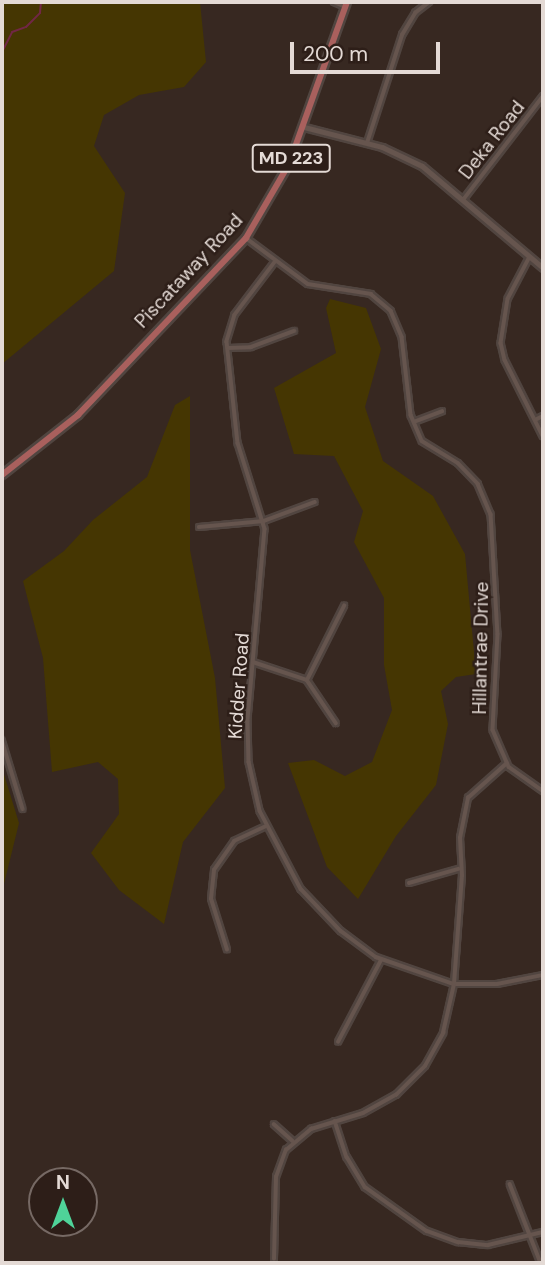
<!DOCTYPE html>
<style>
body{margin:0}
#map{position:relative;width:545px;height:1265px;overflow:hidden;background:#372821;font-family:"DM Sans",sans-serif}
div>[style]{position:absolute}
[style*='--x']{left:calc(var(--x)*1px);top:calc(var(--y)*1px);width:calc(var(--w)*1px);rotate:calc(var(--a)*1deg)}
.green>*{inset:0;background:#453602}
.stream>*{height:2px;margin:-1px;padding:0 1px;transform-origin:1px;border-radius:1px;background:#712745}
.roads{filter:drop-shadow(2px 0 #514540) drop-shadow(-2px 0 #514540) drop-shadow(0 2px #514540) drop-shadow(0 -2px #514540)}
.street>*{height:3.5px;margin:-1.75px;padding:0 1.75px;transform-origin:1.75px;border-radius:1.75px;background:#66554e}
.secondary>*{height:5px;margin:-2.5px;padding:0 2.5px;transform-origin:2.5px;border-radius:2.5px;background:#66554e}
.primary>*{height:6px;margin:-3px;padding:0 3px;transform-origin:3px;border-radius:3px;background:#a9605d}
span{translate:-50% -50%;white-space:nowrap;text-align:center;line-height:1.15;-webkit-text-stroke:5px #2d1e18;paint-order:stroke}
.shield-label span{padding:2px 5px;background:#2d1e18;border:2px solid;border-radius:5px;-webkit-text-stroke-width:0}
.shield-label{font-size:18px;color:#e4dad5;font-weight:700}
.street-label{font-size:19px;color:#e4dad5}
.frame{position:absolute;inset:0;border:4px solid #e4dad5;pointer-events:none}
.north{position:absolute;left:28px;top:1167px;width:70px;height:70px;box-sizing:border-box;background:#2d1e18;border:2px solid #766964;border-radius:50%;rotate:0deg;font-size:19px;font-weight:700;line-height:28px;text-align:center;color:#e4dad5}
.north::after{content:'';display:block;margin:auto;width:24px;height:32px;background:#4fd399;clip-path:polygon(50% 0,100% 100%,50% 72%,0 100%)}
.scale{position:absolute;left:290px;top:42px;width:150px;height:32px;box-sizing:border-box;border:4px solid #e4dad5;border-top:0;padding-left:9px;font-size:21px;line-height:24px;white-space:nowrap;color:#e4dad5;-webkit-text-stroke:5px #2d1e18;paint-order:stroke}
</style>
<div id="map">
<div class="green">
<i style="clip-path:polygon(2px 2px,200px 2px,206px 62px,184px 87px,139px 95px,104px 115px,94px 146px,125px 193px,114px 271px,2px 364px)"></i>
<i style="clip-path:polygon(330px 299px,366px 308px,381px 349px,365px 407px,383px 461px,433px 496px,465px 554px,476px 674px,456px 677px,441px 691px,448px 724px,436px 785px,396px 836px,358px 899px,327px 867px,288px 763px,314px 760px,345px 776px,372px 762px,392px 710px,384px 665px,384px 598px,354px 542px,363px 511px,334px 456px,294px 454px,274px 388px,336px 353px,326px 308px)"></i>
<i style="clip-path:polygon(190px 396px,190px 550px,215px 678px,225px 788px,183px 842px,164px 924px,119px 890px,91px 853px,119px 814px,118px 779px,98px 762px,52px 772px,43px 658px,23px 581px,64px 551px,93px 520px,147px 477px,175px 405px)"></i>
<i style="clip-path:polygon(2px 768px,19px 823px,2px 892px)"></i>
</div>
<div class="stream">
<i style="--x:2;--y:52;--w:22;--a:-63"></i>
<i style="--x:12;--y:32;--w:15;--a:-20"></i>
<i style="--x:26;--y:27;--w:20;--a:-45"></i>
<i style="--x:40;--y:13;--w:11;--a:-85"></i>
</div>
<div class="roads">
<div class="street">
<i style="--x:334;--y:2;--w:11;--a:22"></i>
<i style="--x:367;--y:143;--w:114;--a:-72"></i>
<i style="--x:402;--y:35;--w:26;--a:-59"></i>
<i style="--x:415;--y:13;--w:18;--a:-38"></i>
<i style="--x:463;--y:200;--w:131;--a:-52.4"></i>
<i style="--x:246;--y:238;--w:77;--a:36.6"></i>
<i style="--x:308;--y:284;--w:64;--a:9"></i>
<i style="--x:371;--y:294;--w:26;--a:40"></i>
<i style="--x:391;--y:311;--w:28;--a:67"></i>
<i style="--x:402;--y:337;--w:79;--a:83.4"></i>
<i style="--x:411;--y:415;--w:28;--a:67"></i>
<i style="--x:422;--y:441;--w:42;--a:31.4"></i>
<i style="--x:458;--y:463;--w:29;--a:46"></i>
<i style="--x:478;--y:484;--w:33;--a:67"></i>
<i style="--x:491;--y:514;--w:120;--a:86.7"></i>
<i style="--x:498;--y:634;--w:96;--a:93"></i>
<i style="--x:493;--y:730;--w:40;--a:66.6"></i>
<i style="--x:509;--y:767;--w:42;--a:35.2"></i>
<i style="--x:530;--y:257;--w:47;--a:117.6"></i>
<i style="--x:508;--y:299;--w:45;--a:99"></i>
<i style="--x:501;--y:343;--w:17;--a:77"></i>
<i style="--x:505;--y:360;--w:85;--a:63.4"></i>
<i style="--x:276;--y:261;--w:68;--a:127.2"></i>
<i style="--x:235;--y:315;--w:28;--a:107"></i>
<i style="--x:227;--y:342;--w:102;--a:83.8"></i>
<i style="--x:238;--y:443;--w:90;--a:72.6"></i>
<i style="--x:265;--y:529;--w:193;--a:95.1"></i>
<i style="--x:248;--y:721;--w:41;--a:88.6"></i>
<i style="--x:249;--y:762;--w:50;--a:77.3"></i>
<i style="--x:260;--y:811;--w:88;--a:62.3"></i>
<i style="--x:301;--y:889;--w:58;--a:46.4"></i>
<i style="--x:341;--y:931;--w:44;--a:36.6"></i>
<i style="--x:376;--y:957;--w:83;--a:19.1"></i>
<i style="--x:454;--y:984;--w:43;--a:0"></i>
<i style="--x:497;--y:984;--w:47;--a:-11.1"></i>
<i style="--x:228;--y:348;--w:23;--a:-2"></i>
<i style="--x:251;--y:347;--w:46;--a:-20.4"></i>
<i style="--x:535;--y:420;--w:9;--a:-27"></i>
<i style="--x:414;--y:422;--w:30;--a:-21"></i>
<i style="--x:199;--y:527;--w:65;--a:-5.3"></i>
<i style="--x:264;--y:521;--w:54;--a:-20.4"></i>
<i style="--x:253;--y:662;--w:57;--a:18.4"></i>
<i style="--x:307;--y:680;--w:52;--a:56"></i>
<i style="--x:307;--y:680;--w:83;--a:-63.4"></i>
<i style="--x:2;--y:740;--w:72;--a:73.1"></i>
<i style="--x:409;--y:883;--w:51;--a:-15.9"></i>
<i style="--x:227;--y:950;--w:53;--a:-107.4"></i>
<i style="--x:211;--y:899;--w:29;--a:-84"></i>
<i style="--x:214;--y:870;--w:35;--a:-55"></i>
<i style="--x:234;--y:841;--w:35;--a:-25"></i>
<i style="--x:338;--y:1042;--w:93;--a:-62.3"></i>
<i style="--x:335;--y:1121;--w:38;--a:72"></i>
<i style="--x:347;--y:1157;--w:35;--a:59"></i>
<i style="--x:365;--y:1187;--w:76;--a:35.4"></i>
<i style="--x:427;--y:1231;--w:33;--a:20"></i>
<i style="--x:458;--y:1242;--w:30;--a:6"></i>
<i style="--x:488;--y:1245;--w:57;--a:-13.3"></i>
<i style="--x:274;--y:1124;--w:25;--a:42"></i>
<i style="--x:510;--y:1184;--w:85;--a:68.6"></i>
<i style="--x:274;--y:1259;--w:82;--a:-88.6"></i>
<i style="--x:276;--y:1177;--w:29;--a:-70"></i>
<i style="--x:286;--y:1150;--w:33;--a:-40"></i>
<i style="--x:311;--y:1129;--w:54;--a:-17.1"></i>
<i style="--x:363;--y:1113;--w:38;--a:-29"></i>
<i style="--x:396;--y:1095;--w:41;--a:-45"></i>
<i style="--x:425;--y:1066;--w:38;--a:-61"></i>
<i style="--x:443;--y:1033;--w:50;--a:-77.3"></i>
<i style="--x:454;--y:984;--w:108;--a:-85.8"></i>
<i style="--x:462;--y:876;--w:38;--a:-93"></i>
<i style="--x:460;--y:838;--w:41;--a:-78.7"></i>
<i style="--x:468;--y:798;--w:52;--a:-41.9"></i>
</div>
<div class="secondary">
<i style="--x:304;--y:127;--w:81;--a:14.4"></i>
<i style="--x:382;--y:147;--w:44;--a:25.4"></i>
<i style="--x:422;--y:166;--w:158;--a:40.1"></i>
</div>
<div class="primary">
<i style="--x:2;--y:475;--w:97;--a:-38.3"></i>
<i style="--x:78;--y:415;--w:244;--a:-46.5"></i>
<i style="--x:246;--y:238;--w:86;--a:-59.8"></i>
<i style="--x:289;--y:164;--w:172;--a:-70.3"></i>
</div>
</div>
<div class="shield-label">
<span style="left:291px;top:158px">MD 223</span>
</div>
<div class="street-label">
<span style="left:492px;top:140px;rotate:-52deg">Deka Road</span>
<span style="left:189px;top:271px;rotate:-47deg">Piscataway Road</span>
<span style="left:481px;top:648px;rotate:-89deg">Hillantrae Drive</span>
<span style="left:239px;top:686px;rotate:-86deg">Kidder Road</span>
</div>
<div class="frame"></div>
<div class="north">N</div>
<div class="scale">200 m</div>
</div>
